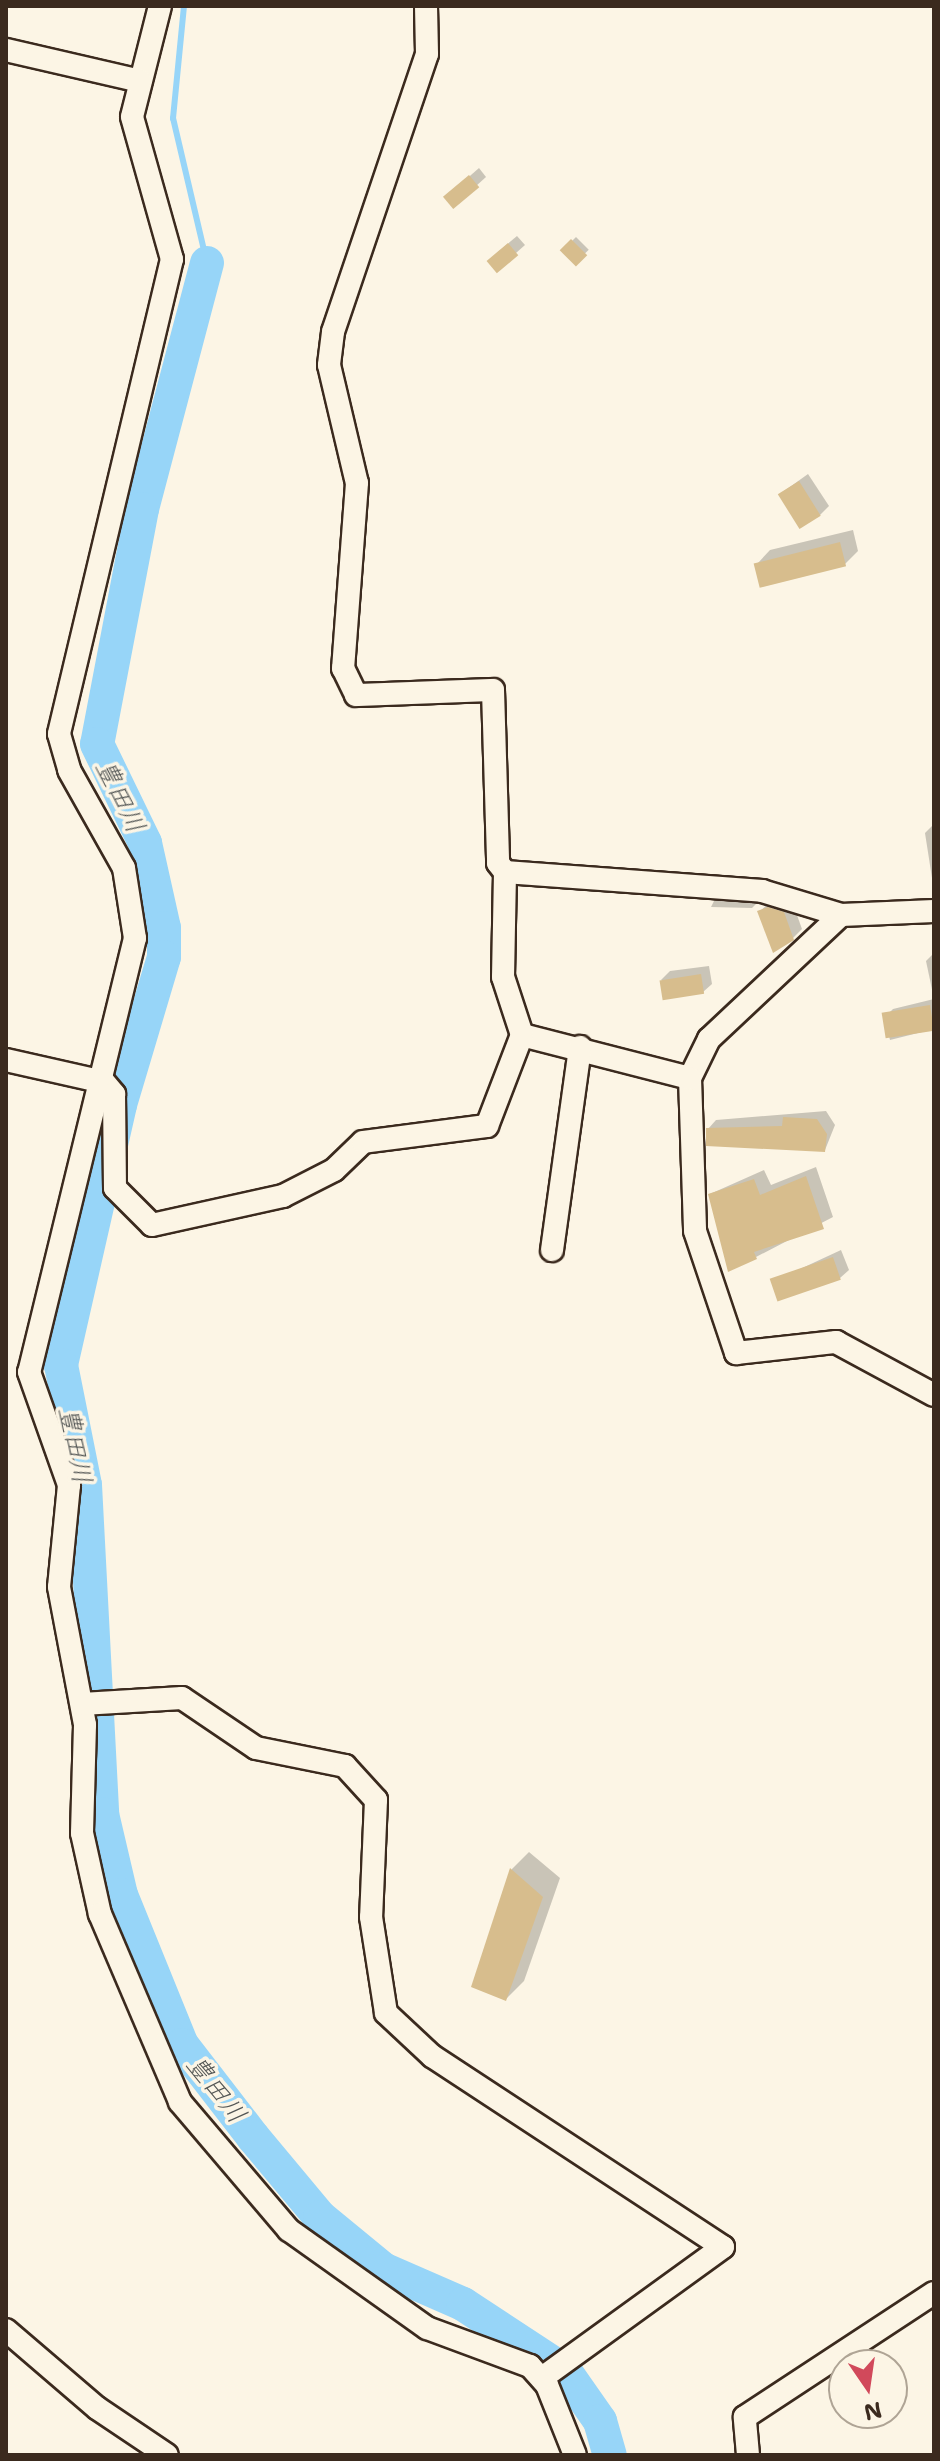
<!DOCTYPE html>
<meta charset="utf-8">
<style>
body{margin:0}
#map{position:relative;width:940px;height:2461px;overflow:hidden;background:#fcf5e5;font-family:"Shantell Sans","Klee One",sans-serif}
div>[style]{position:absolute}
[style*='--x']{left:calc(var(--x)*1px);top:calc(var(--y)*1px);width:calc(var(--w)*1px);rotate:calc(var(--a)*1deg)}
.shadow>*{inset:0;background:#0003;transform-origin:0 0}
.stream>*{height:6px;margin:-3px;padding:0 3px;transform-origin:3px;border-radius:3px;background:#97d5f8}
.river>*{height:34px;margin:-17px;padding:0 17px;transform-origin:17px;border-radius:17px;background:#97d5f8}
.building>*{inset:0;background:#d7bd8d;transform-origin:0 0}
.roads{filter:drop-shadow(2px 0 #3b2a1e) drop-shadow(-2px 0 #3b2a1e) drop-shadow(0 2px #3b2a1e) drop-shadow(0 -2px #3b2a1e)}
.minor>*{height:22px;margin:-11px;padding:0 11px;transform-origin:11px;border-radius:11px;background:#fcf5e5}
span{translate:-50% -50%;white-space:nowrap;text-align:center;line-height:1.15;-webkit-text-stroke:7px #fcf5e5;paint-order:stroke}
.water-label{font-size:26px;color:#525554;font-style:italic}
.frame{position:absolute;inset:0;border:8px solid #3b2a1e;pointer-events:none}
.north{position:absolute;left:828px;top:2349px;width:80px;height:80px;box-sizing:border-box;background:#fcf5e5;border:2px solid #afa495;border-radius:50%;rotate:167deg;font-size:22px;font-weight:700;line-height:32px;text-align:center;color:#3b2a1e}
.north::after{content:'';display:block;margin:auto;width:28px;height:36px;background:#d1495b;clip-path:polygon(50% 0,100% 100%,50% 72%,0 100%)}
</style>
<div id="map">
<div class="shadow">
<i style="clip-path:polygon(479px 168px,486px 177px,454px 206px,455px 189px)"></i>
<i style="clip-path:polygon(517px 236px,525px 245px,516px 253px,498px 252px)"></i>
<i style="left:576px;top:237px;width:18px;height:18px;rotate:45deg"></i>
<i style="clip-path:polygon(808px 474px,829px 506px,820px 515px,780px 494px)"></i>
<i style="clip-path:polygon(853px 530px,858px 551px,845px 564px,757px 564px,770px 550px)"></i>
<i style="clip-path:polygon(934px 824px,934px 891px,925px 833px)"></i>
<i style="clip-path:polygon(718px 893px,761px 899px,752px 908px,711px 907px)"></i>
<i style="clip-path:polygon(768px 904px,793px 904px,802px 929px,793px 938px,759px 912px)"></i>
<i style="clip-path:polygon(934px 953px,934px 999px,926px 961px)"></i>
<i style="clip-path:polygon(709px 966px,712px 984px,703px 992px,661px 980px,670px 971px)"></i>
<i style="clip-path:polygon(934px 999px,934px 1029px,890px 1040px,884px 1018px,893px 1009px)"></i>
<i style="clip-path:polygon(826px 1111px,835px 1125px,825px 1150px,708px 1129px,716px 1120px)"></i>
<i style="clip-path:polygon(816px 1167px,833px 1217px,756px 1257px,710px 1194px,764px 1170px,771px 1185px)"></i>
<i style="clip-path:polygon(841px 1250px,849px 1270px,840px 1278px,772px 1282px)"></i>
<i style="clip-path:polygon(529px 1852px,560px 1878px,524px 1981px,506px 1999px,473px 1986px,512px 1869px)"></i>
</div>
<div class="stream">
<i style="--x:184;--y:6;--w:113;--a:95.6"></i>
<i style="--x:173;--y:118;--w:149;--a:76.8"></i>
</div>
<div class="river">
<i style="--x:207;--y:263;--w:254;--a:104.8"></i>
<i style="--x:142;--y:509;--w:239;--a:100.8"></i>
<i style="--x:97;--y:744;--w:110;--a:64.1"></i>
<i style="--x:145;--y:843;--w:87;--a:77.4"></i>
<i style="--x:164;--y:928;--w:29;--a:90"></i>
<i style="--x:164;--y:957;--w:154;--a:106.6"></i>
<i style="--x:120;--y:1105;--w:267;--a:102.8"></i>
<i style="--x:61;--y:1365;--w:122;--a:78.7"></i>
<i style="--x:85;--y:1485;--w:329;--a:87"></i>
<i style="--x:102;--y:1814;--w:83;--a:76.8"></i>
<i style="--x:121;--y:1895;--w:162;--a:67.9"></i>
<i style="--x:182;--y:2045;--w:116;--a:52.3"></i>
<i style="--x:253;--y:2137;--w:104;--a:50.1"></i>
<i style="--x:320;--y:2217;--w:82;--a:39.5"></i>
<i style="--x:383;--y:2269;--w:87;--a:23.6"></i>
<i style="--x:463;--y:2304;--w:122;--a:33.3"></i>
<i style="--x:565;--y:2371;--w:61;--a:55"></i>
<i style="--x:600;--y:2421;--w:35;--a:74"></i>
</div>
<div class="building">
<i style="left:469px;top:175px;width:16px;height:34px;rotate:50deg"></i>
<i style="left:571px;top:239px;width:23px;height:16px;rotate:45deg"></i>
<i style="left:508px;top:243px;width:16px;height:28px;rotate:50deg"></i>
<i style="left:799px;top:481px;width:41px;height:25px;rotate:58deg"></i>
<i style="left:840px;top:542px;width:25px;height:89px;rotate:76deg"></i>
<i style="clip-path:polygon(768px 907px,784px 912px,794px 940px,773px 953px,757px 911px)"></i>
<i style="left:701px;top:974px;width:20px;height:42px;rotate:81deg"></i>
<i style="left:930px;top:1005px;width:26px;height:49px;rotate:81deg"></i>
<i style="clip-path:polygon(783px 1117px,817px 1119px,827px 1134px,825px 1152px,706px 1146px,706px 1128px,782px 1126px)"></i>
<i style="clip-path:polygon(806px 1176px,824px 1229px,754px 1252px,757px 1259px,728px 1272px,708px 1194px,754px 1179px,760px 1195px)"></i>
<i style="left:833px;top:1257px;width:24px;height:67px;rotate:71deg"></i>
<i style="clip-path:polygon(510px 1868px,543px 1897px,506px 2001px,471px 1987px)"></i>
</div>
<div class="roads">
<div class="minor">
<i style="--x:160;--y:6;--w:114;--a:104.2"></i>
<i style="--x:132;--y:117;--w:148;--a:74.3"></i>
<i style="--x:172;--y:259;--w:488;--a:103.4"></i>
<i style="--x:59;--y:734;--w:37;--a:74"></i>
<i style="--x:69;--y:770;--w:112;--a:60.7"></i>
<i style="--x:124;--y:868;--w:71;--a:81.1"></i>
<i style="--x:135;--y:938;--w:447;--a:103.7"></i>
<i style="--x:29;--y:1372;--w:120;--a:70.5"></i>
<i style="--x:69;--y:1485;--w:102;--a:95.6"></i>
<i style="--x:59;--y:1587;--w:140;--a:79.3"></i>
<i style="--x:85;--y:1725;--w:108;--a:91.6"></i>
<i style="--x:82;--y:1833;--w:83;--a:77.5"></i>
<i style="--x:100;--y:1914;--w:204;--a:66.9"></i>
<i style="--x:180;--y:2102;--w:168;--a:49.6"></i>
<i style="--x:289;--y:2230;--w:169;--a:35.4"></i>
<i style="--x:427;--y:2328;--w:110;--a:20.3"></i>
<i style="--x:530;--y:2366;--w:25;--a:48"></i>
<i style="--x:547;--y:2385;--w:75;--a:68.2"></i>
<i style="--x:426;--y:6;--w:48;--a:88.8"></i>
<i style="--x:427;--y:54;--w:293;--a:108.7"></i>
<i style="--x:333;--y:332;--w:33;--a:97"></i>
<i style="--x:329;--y:365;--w:121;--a:76.7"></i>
<i style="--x:357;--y:483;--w:186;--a:94.3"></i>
<i style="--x:343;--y:668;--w:30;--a:64"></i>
<i style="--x:356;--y:695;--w:137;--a:-2.1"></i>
<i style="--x:493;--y:690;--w:173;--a:88.3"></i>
<i style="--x:498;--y:863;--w:11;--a:52"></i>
<i style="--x:6;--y:50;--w:138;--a:13"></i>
<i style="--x:505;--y:872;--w:258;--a:4.2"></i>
<i style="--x:762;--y:891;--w:83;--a:16.9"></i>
<i style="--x:841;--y:915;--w:93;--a:-2.5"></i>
<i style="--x:841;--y:915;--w:181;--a:136.8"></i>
<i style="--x:709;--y:1039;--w:43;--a:116"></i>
<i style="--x:690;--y:1078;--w:153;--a:88.1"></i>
<i style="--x:695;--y:1231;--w:129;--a:71.4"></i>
<i style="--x:736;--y:1353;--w:101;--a:-6.3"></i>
<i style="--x:836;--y:1342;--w:111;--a:28.4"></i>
<i style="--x:522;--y:1035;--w:173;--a:14.4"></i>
<i style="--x:6;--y:1060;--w:100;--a:12.7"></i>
<i style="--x:104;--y:1082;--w:16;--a:50"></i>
<i style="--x:114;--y:1094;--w:94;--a:89.4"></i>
<i style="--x:115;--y:1188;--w:52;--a:45"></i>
<i style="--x:152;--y:1225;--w:134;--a:-12.5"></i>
<i style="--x:283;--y:1196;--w:57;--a:-27"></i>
<i style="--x:334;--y:1170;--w:40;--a:-44"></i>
<i style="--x:363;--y:1142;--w:125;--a:-7.4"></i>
<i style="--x:487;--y:1126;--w:97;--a:-69"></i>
<i style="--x:522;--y:1035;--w:61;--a:-108.1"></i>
<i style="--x:503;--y:977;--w:105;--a:-88.9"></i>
<i style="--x:552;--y:1250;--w:205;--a:-82.1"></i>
<i style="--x:82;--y:1704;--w:100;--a:-3.4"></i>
<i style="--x:182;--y:1698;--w:89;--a:34"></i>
<i style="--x:256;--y:1748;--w:91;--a:11.4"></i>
<i style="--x:345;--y:1766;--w:46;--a:47.6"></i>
<i style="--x:376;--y:1800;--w:117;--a:92.4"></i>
<i style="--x:371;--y:1917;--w:97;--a:81.1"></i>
<i style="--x:386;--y:2013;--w:63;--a:43.1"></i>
<i style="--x:432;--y:2056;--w:348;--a:33.3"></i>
<i style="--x:723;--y:2247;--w:223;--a:144.1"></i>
<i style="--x:6;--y:2330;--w:120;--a:40.6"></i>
<i style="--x:97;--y:2408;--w:84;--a:33.9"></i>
<i style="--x:748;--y:2455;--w:38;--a:-95"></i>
<i style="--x:745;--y:2417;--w:226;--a:-33.3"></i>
</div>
</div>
<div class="water-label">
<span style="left:121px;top:796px;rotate:64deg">豊田川</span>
<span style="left:76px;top:1445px;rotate:79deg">豊田川</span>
<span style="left:217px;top:2089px;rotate:52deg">豊田川</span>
</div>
<div class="frame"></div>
<div class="north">N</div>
</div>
